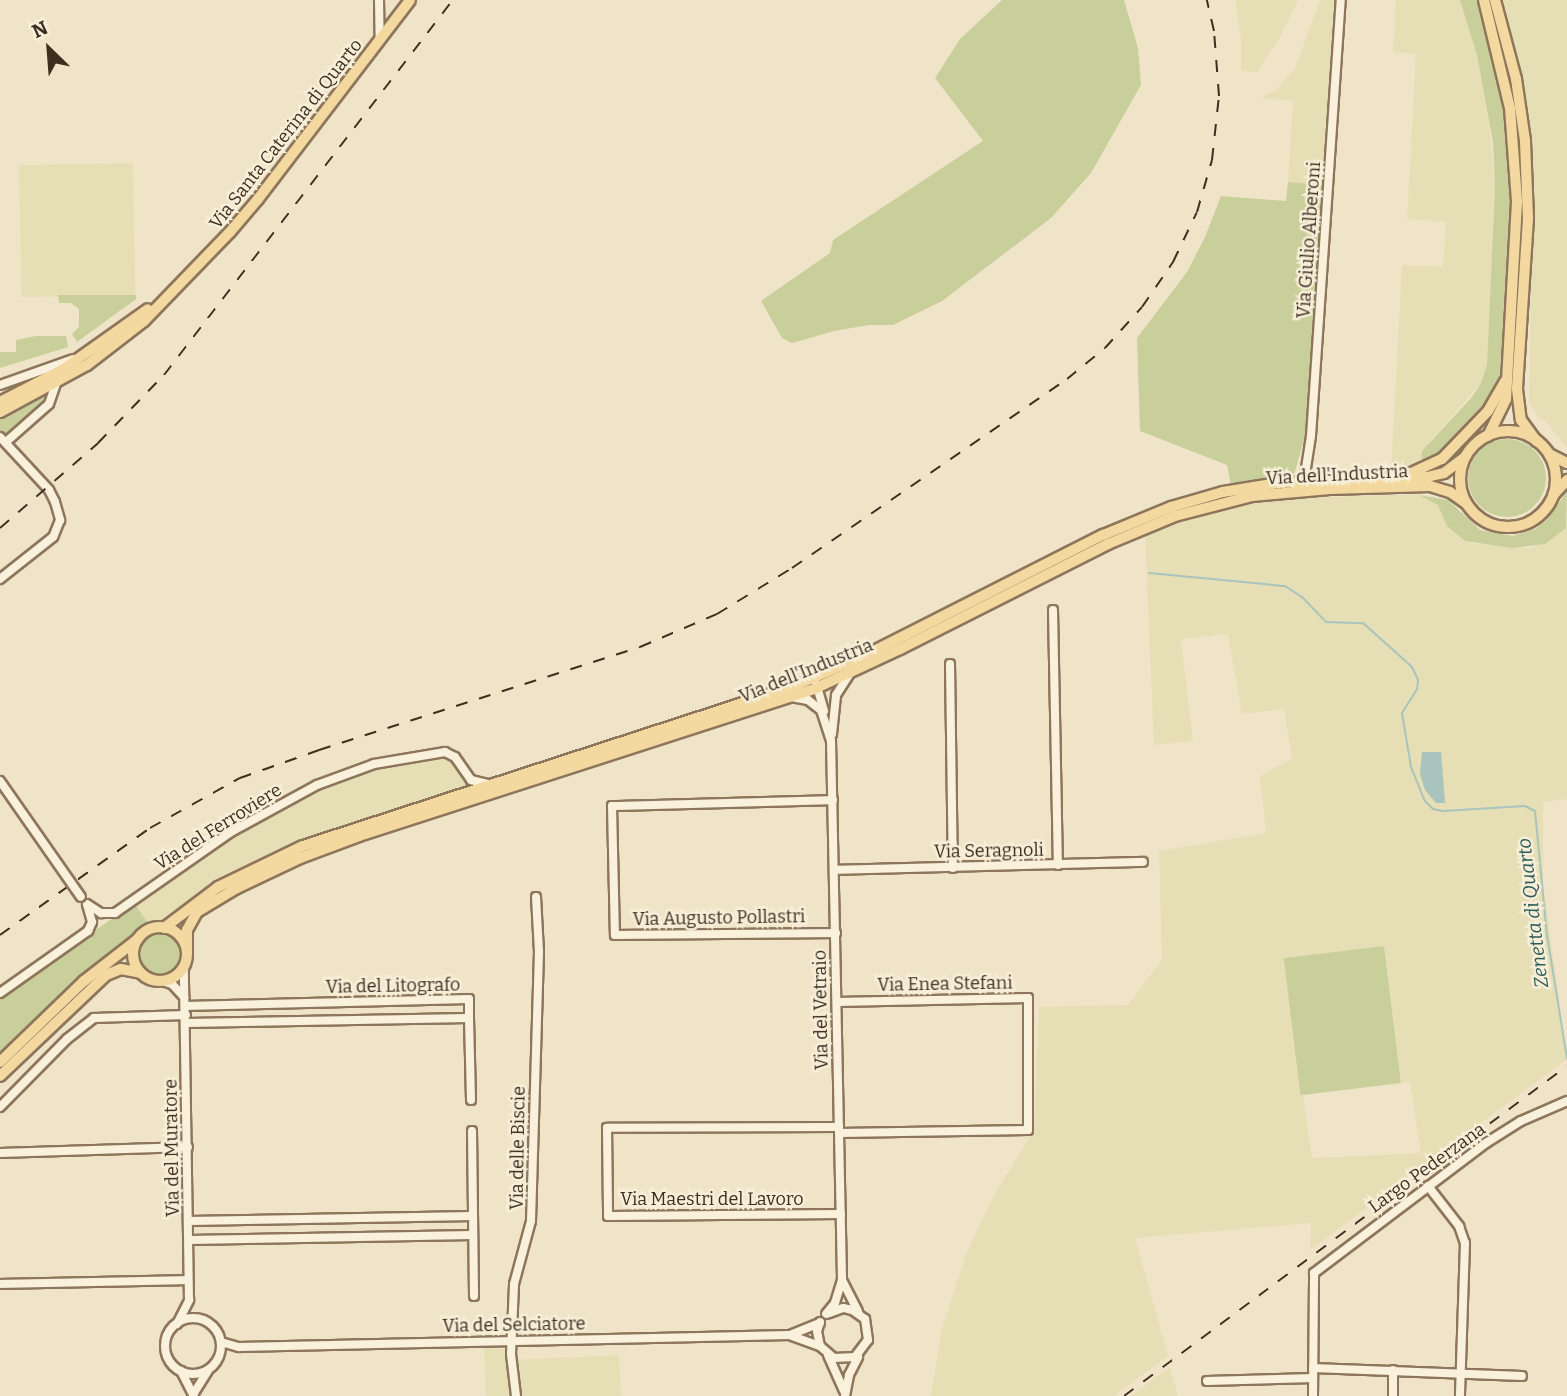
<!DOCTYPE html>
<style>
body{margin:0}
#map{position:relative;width:1567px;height:1396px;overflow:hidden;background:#f0e4c8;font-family:Bitter,serif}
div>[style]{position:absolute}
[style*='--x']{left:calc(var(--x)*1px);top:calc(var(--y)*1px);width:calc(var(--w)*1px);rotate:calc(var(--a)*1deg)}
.farmland>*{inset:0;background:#e6deb5;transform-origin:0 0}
.green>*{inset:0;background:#c9cf9b;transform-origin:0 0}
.round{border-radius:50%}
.water>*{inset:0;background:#a9c4bc}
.stream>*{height:2px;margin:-1px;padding:0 1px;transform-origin:1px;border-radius:1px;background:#a9c4bc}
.roads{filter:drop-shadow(2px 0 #8d765c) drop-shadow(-2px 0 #8d765c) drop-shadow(0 2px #8d765c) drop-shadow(0 -2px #8d765c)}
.minor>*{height:8px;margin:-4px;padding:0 4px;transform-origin:4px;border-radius:4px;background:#faf1dc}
.minor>.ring{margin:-4px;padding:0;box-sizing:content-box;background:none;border:8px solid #faf1dc;border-radius:50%}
.major>*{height:10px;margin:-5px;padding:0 5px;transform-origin:5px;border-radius:5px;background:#f3d9a0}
.major>.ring{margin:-5px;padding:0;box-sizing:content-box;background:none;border:10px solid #f3d9a0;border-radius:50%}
.rail>*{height:2px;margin-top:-1px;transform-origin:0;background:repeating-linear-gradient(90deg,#3d2e20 0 12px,transparent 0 24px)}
.bridges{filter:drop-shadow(2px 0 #8d765c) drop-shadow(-2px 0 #8d765c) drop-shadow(0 2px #8d765c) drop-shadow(0 -2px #8d765c)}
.minor-bridge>*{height:8px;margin:-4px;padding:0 4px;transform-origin:4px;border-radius:4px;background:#faf1dc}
span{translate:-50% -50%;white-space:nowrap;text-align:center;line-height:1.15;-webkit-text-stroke:5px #f7eed8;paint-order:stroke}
.street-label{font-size:18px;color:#3d2e20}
.water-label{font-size:19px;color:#2f5d5a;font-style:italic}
.north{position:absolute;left:14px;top:14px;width:70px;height:70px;-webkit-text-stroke:5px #f7eed8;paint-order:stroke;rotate:335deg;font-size:19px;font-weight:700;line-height:28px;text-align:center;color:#3d2e20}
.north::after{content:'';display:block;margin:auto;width:24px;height:32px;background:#3d2e20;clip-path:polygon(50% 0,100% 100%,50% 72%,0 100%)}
</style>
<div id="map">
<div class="farmland">
<i style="clip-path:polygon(1235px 0,1298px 0,1280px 37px,1257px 72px,1241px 71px,1241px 39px)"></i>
<i style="clip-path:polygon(1320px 0,1338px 0,1323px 185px,1288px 182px,1293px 101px,1261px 98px,1277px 89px,1295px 68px)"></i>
<i style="clip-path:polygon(1396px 0,1460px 0,1477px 55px,1488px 108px,1495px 188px,1487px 365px,1481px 383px,1431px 440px,1421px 467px,1391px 472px,1402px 265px,1443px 267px,1446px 222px,1407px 219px,1416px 54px,1393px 52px)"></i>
<i style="clip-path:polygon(1503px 0,1567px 0,1567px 448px,1548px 424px,1538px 416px,1529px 402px,1533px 146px,1523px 81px)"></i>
<i style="left:133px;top:163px;width:132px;height:114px;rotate:89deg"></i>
<i style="clip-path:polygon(evenodd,1394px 495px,1419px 495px,1430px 499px,1438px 505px,1465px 541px,1477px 544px,1531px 548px,1556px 536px,1567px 526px,1567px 799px,1543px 802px,1543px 882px,1567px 1059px,1310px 1250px,1311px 1223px,1135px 1238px,1168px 1356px,1114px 1396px,931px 1396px,942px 1329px,966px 1254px,994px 1195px,1034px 1130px,1039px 1007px,1128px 1005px,1162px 960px,1159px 851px,1266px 833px,1260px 776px,1292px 759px,1284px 709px,1242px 714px,1228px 634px,1181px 639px,1193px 741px,1154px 745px,1145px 535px,1197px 517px,1249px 504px,1301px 498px,1394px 495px,1384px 946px,1400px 1083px,1410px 1082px,1421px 1153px,1312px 1158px,1284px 962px,1384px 946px)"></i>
<i style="clip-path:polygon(437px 756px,449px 759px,472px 786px,292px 846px,201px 892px,167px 919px,148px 923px,134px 903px,234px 836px,319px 789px,375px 767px)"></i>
<i style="clip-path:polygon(484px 1347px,506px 1350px,513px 1360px,619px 1355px,621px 1396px,486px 1396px)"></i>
<i style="clip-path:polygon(1170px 1367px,1178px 1396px,1131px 1396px)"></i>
</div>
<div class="green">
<i style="clip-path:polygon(1002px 0,1124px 0,1138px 48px,1141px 85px,1091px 173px,1051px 218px,942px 301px,893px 325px,869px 325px,834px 331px,792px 343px,782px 338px,761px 301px,830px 253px,833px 240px,983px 141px,935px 78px,960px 39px)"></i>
<i style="clip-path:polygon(1460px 0,1478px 0,1504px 102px,1508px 133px,1511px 219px,1503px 369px,1495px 397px,1446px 452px,1421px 467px,1422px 451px,1472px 397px,1481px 383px,1487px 365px,1495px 188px,1493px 142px,1477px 55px)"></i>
<i style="clip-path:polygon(1288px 182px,1323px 185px,1305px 436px,1294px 475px,1231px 485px,1227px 465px,1140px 431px,1137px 338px,1187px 272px,1205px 237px,1221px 196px,1286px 201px)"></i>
<i style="clip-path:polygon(58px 295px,136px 295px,136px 299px,77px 342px,72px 334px,79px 327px,79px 309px,71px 303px,59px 303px)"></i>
<i style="clip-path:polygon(36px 336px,66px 336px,68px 347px,0 368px,0 352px,16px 352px,16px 340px)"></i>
<i style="clip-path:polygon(50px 392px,44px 404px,8px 435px,3px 437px,0 433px,0 416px)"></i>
<i class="round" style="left:1468px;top:439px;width:78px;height:78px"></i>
<i style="clip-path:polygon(1567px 491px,1566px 528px,1545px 544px,1512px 548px,1465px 541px,1447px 526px,1438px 505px,1419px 495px,1448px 500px,1480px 530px,1513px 536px,1535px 529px,1547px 520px)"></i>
<i style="clip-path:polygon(134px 903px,148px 923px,67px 990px,0 1056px,0 998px)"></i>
<i class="round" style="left:139px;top:933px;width:42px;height:42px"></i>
<i style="left:1384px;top:946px;width:138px;height:101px;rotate:83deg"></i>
</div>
<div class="water">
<i style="clip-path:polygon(1422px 752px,1441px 752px,1445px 803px,1436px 803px,1425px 790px,1420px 774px)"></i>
</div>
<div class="stream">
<i style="--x:1149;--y:573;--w:137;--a:5.5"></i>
<i style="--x:1285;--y:586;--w:20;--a:33"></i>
<i style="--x:1302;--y:597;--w:35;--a:46"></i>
<i style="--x:1326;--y:622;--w:37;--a:2"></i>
<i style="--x:1363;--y:623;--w:66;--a:41.9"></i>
<i style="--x:1412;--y:667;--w:14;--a:65"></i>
<i style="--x:1418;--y:680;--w:9;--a:96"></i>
<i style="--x:1417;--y:689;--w:28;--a:122"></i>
<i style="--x:1402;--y:713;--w:55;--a:80.5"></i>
<i style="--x:1411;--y:767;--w:37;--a:68"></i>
<i style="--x:1425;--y:801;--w:11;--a:45"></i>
<i style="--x:1433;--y:809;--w:10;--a:11"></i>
<i style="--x:1443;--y:811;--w:82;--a:-3.5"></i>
<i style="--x:1525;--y:806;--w:11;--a:27"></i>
<i style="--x:1535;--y:811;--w:125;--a:84.5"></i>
<i style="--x:1547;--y:935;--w:125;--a:80.8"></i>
</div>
<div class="roads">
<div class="minor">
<i style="--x:379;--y:0;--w:39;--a:89"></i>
<i style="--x:0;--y:385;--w:77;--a:-19.6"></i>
<i style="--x:0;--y:437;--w:72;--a:47.2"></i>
<i style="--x:49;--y:490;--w:13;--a:63"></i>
<i style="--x:55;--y:502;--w:19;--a:74"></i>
<i style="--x:60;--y:520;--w:18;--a:112"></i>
<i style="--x:53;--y:537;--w:68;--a:141.6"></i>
<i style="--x:6;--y:442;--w:57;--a:-41.5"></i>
<i style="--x:49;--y:404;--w:21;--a:-71"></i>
<i style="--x:1304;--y:481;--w:46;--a:-81.2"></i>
<i style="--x:1311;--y:436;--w:437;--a:-86.1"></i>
<i style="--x:1053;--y:610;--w:255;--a:88.9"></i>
<i style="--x:950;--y:664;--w:204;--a:89.2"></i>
<i style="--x:816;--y:683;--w:29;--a:74"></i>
<i style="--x:791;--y:697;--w:17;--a:10"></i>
<i style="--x:808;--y:700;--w:16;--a:38"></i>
<i style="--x:821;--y:710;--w:32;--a:72"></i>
<i style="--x:831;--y:740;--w:540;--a:88.83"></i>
<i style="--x:842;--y:1280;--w:24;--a:107"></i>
<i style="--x:835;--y:1303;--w:14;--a:129"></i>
<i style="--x:832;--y:734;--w:39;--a:-84"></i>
<i style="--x:836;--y:695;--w:24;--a:-57"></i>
<i style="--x:833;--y:800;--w:221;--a:178.4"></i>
<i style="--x:612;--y:806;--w:129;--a:88.7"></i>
<i style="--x:615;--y:935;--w:221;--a:-0.5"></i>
<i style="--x:834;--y:870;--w:309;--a:-1.5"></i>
<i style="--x:87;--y:904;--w:17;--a:33"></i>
<i style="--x:101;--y:913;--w:14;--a:0"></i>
<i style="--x:115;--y:913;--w:141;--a:-34.9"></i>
<i style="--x:231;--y:832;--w:98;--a:-28.7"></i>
<i style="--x:317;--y:785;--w:61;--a:-20.2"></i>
<i style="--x:374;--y:764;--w:72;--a:-9.6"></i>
<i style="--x:445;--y:752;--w:11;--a:27"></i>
<i style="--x:455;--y:757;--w:28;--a:55"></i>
<i style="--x:471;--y:780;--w:18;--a:13"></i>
<i style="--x:162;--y:981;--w:10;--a:17"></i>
<i style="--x:172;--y:984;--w:18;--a:47"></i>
<i style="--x:0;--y:993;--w:108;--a:-35.2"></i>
<i style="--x:88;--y:931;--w:10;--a:-66"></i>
<i style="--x:92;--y:922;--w:18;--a:-106"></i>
<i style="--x:837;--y:1002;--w:191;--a:-1.2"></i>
<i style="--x:1028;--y:998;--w:132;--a:90"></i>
<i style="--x:1028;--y:1130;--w:189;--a:179.1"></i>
<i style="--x:185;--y:1006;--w:284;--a:-1.4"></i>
<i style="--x:469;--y:999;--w:19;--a:90"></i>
<i style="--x:469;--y:1018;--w:283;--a:179"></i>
<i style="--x:469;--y:1018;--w:82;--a:88.6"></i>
<i style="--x:0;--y:1107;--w:95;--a:-45.4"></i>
<i style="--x:67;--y:1039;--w:34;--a:-38"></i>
<i style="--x:94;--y:1018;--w:92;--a:-1.9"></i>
<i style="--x:839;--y:1127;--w:232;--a:179.8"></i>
<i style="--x:607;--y:1128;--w:88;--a:89.3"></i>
<i style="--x:608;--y:1216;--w:233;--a:-0.5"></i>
<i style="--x:472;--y:1131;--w:165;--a:89.3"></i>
<i style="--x:0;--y:1153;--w:188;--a:-1.8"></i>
<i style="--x:1428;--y:1186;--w:51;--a:52.2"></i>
<i style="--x:1459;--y:1226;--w:18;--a:71"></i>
<i style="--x:1465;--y:1243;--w:153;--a:91.9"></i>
<i style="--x:189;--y:1221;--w:284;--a:-1"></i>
<i style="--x:189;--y:1240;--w:284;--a:-1"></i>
<i style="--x:842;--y:1280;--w:35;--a:63"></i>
<i style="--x:0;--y:1284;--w:188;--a:-1.2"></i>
<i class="ring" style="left:165px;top:1318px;width:48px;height:48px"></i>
<i style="--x:820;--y:1322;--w:9;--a:108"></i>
<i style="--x:817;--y:1331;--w:15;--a:79"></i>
<i style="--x:177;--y:1324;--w:27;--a:-63"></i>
<i style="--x:189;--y:1300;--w:334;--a:-90.9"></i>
<i style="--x:792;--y:1336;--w:30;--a:20"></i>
<i style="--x:820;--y:1346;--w:18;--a:41"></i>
<i style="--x:834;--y:1358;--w:21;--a:-3"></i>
<i style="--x:855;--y:1357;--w:21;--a:-53"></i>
<i style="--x:868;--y:1340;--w:21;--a:-98"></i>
<i style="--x:865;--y:1319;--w:16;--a:-145"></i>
<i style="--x:852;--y:1310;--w:9;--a:-167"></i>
<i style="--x:843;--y:1308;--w:15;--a:160"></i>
<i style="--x:221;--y:1342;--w:19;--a:16"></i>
<i style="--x:239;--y:1347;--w:551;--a:-1.25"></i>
<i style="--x:790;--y:1335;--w:32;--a:-22"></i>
<i style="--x:828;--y:1355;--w:39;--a:66"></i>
<i style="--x:1313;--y:1368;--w:209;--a:2.2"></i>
<i style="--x:181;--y:1371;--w:28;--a:63"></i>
<i style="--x:1207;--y:1381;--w:106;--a:-1.6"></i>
<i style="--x:194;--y:1393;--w:25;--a:-58"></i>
<i style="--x:516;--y:1396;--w:42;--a:-96.8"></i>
<i style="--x:511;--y:1354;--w:70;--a:-87.5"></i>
<i style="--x:514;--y:1284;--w:65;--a:-74.9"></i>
<i style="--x:531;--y:1221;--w:269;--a:-88.3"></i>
<i style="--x:539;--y:952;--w:55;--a:-93.1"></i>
<i style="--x:845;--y:1396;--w:21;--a:-79"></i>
<i style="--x:849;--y:1375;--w:20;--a:-63"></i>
<i style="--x:1313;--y:1396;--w:123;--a:-89.5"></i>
<i style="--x:1314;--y:1273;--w:216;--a:-37.1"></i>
<i style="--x:1486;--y:1143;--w:41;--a:-32.2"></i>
<i style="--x:1521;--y:1121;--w:50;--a:-23.5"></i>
<i style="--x:1393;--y:1396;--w:26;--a:-90"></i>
</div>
<div class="major">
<i style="--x:1484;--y:0;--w:111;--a:76.5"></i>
<i style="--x:1510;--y:108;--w:94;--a:85.7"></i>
<i style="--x:1517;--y:202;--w:197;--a:93.2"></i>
<i style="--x:1506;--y:399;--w:41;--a:115.9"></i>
<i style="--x:1495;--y:0;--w:82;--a:75.1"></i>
<i style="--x:1516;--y:79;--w:63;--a:81.7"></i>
<i style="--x:1525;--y:141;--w:77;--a:87.8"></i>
<i style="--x:1528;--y:218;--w:171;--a:93.7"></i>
<i style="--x:1517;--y:389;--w:31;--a:83"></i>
<i style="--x:1521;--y:420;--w:26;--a:54"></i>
<i style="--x:0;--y:402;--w:70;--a:-27.3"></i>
<i style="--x:62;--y:370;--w:105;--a:-35.3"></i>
<i style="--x:0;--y:412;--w:99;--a:-28.4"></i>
<i style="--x:87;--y:365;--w:72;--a:-37.7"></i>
<i style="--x:144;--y:321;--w:124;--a:-46"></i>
<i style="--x:230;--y:232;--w:43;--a:-49.7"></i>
<i style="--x:258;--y:199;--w:250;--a:-52.6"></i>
<i class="ring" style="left:1460px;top:431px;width:86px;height:86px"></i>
<i style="--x:1549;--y:454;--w:20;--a:27"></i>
<i style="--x:1407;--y:475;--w:38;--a:-25"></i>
<i style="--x:1442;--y:459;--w:66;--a:-46.2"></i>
<i style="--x:1488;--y:411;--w:34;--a:-60"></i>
<i style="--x:1555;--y:493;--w:18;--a:-47"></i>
<i class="ring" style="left:133px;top:927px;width:44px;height:44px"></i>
<i style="--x:164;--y:928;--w:68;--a:-37.2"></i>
<i style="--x:218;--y:887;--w:94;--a:-25.8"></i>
<i style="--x:303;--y:846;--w:514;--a:-18.01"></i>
<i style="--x:792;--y:687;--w:85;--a:-23.6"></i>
<i style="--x:870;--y:653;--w:261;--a:-26.9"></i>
<i style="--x:1103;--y:535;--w:74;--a:-22.4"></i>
<i style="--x:1171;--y:507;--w:54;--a:-16.1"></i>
<i style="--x:1223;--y:492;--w:56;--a:-9.3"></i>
<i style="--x:1278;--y:483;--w:149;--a:-2.3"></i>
<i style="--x:1427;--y:477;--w:17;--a:-13"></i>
<i style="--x:1444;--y:473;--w:26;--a:-37"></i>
<i style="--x:187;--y:952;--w:22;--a:-90"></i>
<i style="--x:187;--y:930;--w:21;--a:-61"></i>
<i style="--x:197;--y:912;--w:47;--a:-31"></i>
<i style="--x:237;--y:888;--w:70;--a:-25.5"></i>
<i style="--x:300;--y:858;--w:63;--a:-20.4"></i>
<i style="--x:359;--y:836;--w:480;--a:-17.9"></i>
<i style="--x:816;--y:688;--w:93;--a:-24.9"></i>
<i style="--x:900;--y:649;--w:233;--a:-26.8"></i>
<i style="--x:1108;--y:544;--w:73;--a:-22.7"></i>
<i style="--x:1175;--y:516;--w:80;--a:-14.6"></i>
<i style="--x:1252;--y:496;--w:78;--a:-5.1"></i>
<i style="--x:1330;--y:489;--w:100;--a:-1.7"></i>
<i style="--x:1430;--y:486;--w:21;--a:17"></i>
<i style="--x:1450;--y:492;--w:19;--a:35"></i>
<i style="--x:0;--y:1062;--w:117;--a:-44"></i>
<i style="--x:84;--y:981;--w:68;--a:-37.9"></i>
<i style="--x:0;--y:1076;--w:146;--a:-43.6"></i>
<i style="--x:106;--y:975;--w:16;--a:-22"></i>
<i style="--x:121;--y:969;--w:20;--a:11"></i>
</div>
</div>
<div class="rail">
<i style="--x:0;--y:528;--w:130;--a:-40.9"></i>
<i style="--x:98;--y:443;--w:95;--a:-45.9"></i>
<i style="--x:164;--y:375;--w:473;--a:-52.4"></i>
<i style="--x:0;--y:935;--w:184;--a:-35.5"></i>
<i style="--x:150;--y:828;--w:103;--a:-29.1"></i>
<i style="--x:240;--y:778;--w:84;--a:-19.5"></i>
<i style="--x:319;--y:750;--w:337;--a:-17.8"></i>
<i style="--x:640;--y:647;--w:84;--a:-23.2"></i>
<i style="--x:717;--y:614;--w:88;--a:-31.5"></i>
<i style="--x:792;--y:568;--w:334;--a:-34.5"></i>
<i style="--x:1067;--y:379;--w:49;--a:-39.2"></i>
<i style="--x:1105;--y:348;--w:55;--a:-47.9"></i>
<i style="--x:1142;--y:307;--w:55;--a:-55.4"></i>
<i style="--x:1173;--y:262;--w:55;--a:-64.4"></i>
<i style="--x:1197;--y:212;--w:54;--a:-73.9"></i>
<i style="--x:1212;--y:160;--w:64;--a:-83.8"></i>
<i style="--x:1219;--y:96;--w:65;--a:-94.4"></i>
<i style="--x:1214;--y:31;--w:32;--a:-103"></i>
<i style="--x:1124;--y:1396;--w:552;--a:-36.68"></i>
</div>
<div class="bridges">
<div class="minor-bridge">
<i style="--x:0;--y:781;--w:141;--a:55.1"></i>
</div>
</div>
<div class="street-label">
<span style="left:286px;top:134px;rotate:-52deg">Via Santa Caterina di Quarto</span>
<span style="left:1309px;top:240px;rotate:-86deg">Via Giulio Alberoni</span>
<span style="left:1337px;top:475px;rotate:-3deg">Via dell'Industria</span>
<span style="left:806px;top:671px;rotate:-22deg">Via dell'Industria</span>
<span style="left:218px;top:827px;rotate:-32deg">Via del Ferroviere</span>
<span style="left:989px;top:851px;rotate:-1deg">Via Seragnoli</span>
<span style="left:719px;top:918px;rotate:-1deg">Via Augusto Pollastri</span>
<span style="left:945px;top:984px;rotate:-1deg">Via Enea Stefani</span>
<span style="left:393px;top:986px;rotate:-1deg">Via del Litografo</span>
<span style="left:821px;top:1010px;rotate:-91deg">Via del Vetraio</span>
<span style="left:172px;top:1148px;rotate:-91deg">Via del Muratore</span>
<span style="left:518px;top:1148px;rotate:-89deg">Via delle Biscie</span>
<span style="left:1427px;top:1168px;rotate:-36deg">Largo Pederzana</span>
<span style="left:712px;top:1199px">Via Maestri del Lavoro</span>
<span style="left:514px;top:1325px;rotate:-1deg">Via del Selciatore</span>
</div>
<div class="water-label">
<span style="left:1533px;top:913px;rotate:-97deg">Zenetta di Quarto</span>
</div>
<div class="north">N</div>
</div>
